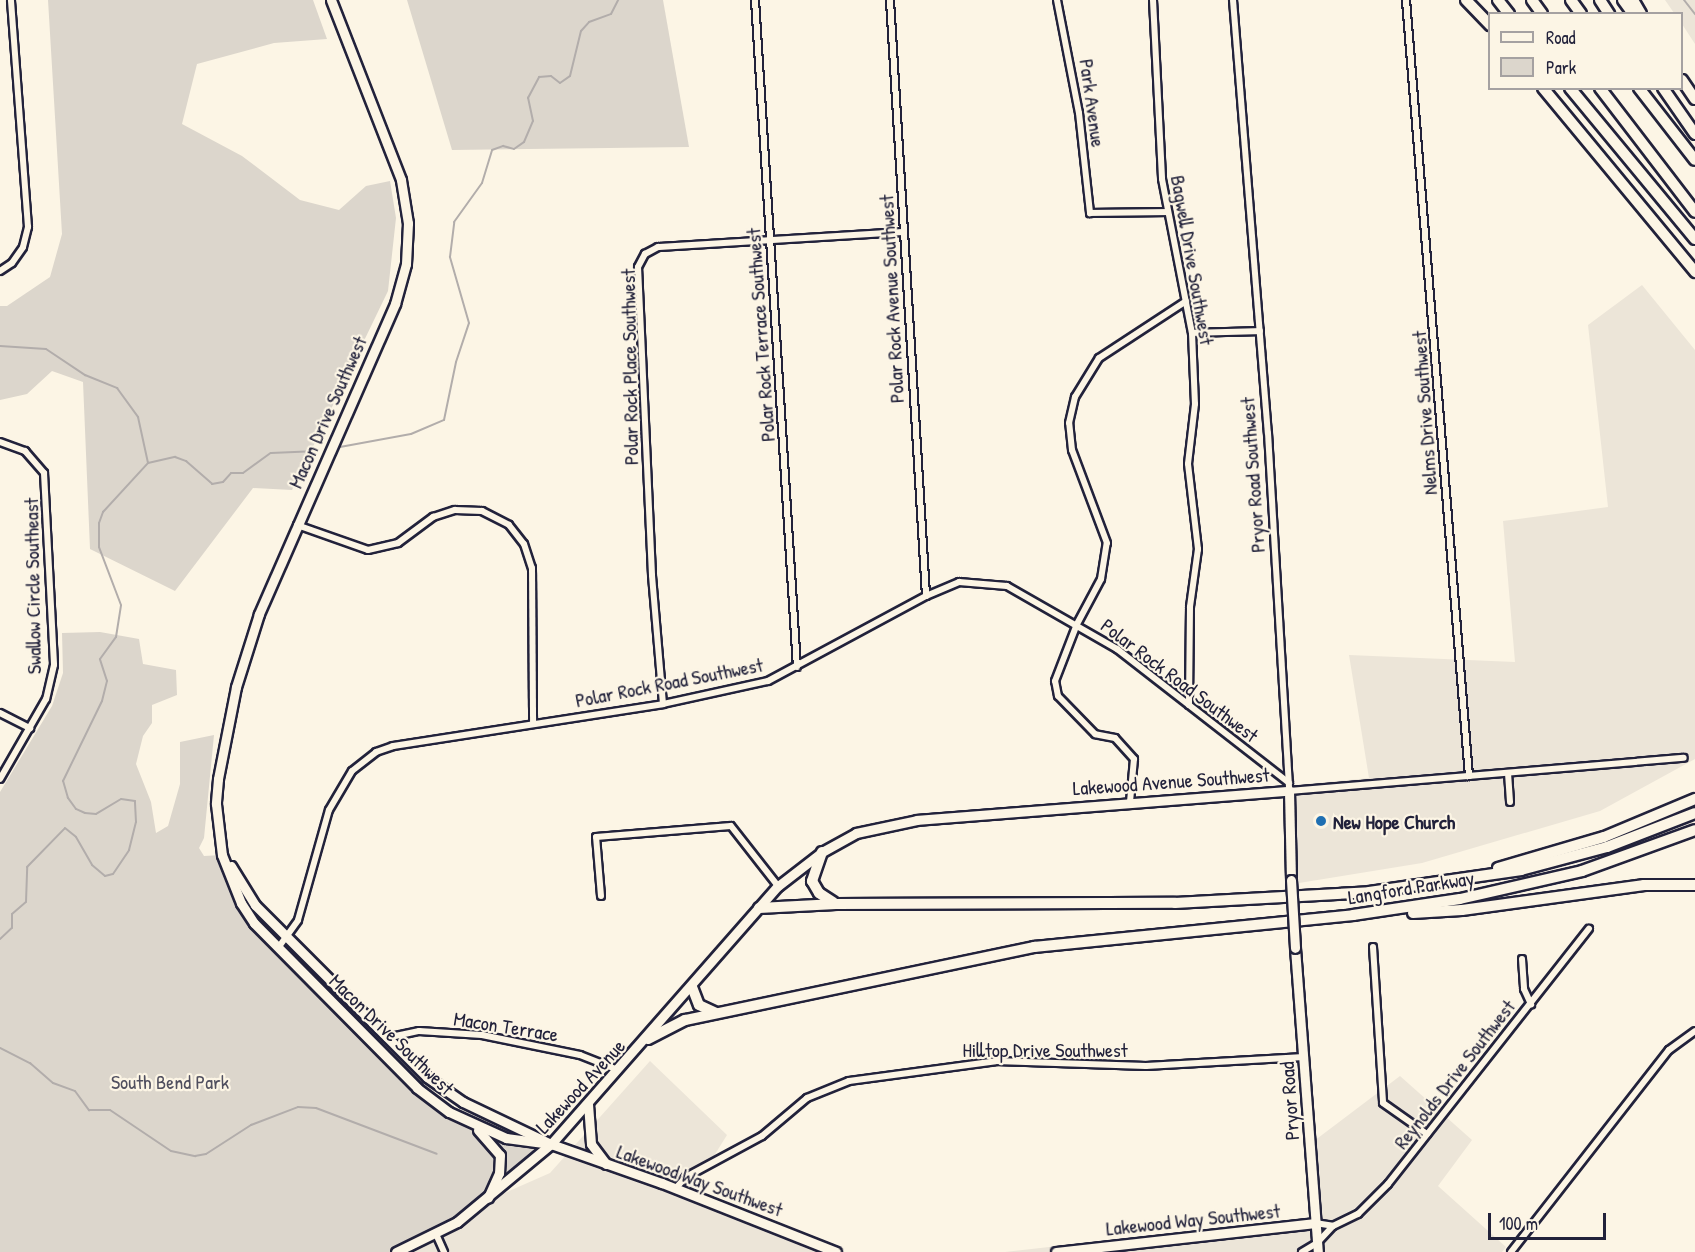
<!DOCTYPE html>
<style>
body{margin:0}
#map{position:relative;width:1695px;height:1252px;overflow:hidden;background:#fcf5e5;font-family:"Patrick Hand",sans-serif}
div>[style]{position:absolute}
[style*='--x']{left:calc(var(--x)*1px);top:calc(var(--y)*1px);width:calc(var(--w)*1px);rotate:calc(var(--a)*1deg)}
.built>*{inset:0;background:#ece5d8}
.green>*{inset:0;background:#dcd6cc}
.stream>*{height:2px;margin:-1px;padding:0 1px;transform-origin:1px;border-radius:1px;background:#b2adab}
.roads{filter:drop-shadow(2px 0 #22223b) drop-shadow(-2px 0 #22223b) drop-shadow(0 2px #22223b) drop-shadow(0 -2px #22223b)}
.street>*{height:6px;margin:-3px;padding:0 3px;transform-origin:3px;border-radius:3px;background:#fcf5e5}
.secondary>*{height:9px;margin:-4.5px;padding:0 4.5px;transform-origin:4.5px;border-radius:4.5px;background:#fcf5e5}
.highway>*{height:10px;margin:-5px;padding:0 5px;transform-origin:5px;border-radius:5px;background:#fcf5e5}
.bridges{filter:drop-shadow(2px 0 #22223b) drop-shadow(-2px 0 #22223b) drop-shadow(0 2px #22223b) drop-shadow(0 -2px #22223b)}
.secondary-bridge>*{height:9px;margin:-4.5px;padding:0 4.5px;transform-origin:4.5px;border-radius:4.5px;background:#fcf5e5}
.dots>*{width:16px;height:16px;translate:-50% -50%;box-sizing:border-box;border:3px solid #fcf5e5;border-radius:50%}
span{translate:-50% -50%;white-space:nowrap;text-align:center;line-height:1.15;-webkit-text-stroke:4.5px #fcf5e5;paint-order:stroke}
.street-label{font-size:20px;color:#22223b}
.poi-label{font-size:20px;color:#22223b;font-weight:700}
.left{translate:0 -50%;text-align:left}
.park-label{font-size:20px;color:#504f5f}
.legend{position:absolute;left:1488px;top:12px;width:195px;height:78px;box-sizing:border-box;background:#fcf5e5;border:2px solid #a5a1a1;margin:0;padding:8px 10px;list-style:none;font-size:18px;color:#22223b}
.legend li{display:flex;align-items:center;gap:12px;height:30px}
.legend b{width:30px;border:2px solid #a5a1a1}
.scale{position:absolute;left:1488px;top:1213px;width:118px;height:27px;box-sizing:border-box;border:3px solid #22223b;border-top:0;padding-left:8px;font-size:18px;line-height:21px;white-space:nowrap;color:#22223b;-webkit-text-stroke:4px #fcf5e5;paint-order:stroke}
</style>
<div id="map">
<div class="built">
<i style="clip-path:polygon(1665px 0,1695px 0,1695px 44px,1682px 24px,1682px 14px,1674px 13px)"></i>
<i style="clip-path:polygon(1642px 285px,1695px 350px,1695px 759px,1600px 811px,1422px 863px,1299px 883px,1285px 786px,1369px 778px,1349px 655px,1515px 662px,1503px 521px,1608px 507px,1588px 325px)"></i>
<i style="clip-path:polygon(650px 1061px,727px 1135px,692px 1191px,828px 1252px,371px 1252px,550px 1173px)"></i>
<i style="clip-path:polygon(1400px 1076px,1472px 1140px,1438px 1186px,1506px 1247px,1502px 1252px,1005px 1252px,1315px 1217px,1310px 1144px)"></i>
</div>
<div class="green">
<i style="clip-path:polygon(48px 0,313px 0,327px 39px,274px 43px,197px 64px,182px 124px,242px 156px,300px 200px,339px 210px,366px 186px,390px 181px,396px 218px,388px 291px,292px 490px,253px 488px,175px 591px,90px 549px,83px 382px,52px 371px,27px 394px,0 400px,0 306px,7px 306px,50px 277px,62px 234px)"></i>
<i style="clip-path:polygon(407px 0,663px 0,689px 147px,452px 150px)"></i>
<i style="clip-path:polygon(100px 632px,139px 639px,143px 664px,176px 670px,177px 695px,152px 705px,152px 723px,143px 736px,136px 764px,151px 802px,156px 833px,168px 826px,180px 784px,180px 742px,214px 735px,204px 838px,199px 848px,204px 856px,222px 855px,278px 948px,449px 1112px,551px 1144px,436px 1234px,396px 1252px,0 1252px,0 792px,52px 706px,63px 673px,62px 633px)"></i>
</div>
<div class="stream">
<i style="--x:1684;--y:0;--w:18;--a:52"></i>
<i style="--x:0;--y:346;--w:46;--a:3.7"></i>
<i style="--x:46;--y:349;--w:47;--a:33.7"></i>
<i style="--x:85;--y:375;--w:35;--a:22"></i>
<i style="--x:117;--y:388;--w:36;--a:54"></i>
<i style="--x:138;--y:417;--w:47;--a:77.7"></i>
<i style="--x:340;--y:447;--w:72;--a:-10.4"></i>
<i style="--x:411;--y:434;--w:36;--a:-23"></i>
<i style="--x:444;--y:420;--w:59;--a:-78.3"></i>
<i style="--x:456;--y:362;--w:41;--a:-71.6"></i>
<i style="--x:469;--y:323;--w:69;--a:-106.1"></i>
<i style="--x:450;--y:257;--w:35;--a:-83"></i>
<i style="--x:454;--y:222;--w:48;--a:-54.3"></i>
<i style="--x:482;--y:183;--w:34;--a:-73"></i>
<i style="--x:492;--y:150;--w:12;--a:-20"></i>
<i style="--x:503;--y:146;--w:11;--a:15"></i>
<i style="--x:514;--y:149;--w:12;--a:-35"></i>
<i style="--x:524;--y:142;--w:23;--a:-67"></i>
<i style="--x:533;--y:121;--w:24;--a:-102"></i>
<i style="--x:528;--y:98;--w:24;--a:-62"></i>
<i style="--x:539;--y:77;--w:12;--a:-5"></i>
<i style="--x:551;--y:76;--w:11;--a:38"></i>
<i style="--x:560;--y:83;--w:12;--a:-35"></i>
<i style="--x:570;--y:76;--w:46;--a:-76.3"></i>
<i style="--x:581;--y:31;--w:12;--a:-48"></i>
<i style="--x:589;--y:22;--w:23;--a:-20"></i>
<i style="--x:611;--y:14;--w:16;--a:-63"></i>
<i style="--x:148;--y:463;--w:28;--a:-13"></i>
<i style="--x:175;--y:457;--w:12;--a:20"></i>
<i style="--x:186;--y:461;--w:35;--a:41"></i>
<i style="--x:212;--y:484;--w:11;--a:-10"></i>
<i style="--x:223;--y:482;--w:12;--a:-48"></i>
<i style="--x:231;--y:473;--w:12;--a:0"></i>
<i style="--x:243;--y:473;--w:34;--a:-36"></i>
<i style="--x:271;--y:453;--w:47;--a:-2.4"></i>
<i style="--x:0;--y:939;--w:16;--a:-43"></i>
<i style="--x:12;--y:928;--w:14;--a:-90"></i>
<i style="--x:12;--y:914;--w:18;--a:-41"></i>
<i style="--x:26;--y:902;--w:35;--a:-88"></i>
<i style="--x:27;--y:867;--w:54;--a:-45.7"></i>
<i style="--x:65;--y:828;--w:14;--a:39"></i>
<i style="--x:76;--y:837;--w:32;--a:60"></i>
<i style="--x:92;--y:865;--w:17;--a:40"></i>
<i style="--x:105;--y:876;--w:8;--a:-14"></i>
<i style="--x:113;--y:874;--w:29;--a:-56"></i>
<i style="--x:129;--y:850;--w:29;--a:-76"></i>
<i style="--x:136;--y:822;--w:21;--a:-93"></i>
<i style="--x:135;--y:801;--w:14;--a:-172"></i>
<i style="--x:121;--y:799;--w:29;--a:149"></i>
<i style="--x:96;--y:814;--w:11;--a:-175"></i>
<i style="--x:85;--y:813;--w:10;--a:-156"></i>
<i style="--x:76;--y:809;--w:14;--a:-126"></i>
<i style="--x:68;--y:798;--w:18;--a:-106"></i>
<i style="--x:63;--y:781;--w:89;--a:-64"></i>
<i style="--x:102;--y:701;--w:21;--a:-76"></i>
<i style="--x:107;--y:681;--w:23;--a:-108"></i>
<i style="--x:100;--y:659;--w:27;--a:-54"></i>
<i style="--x:116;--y:637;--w:32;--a:-81"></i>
<i style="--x:121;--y:605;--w:62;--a:-110.8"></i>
<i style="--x:99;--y:547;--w:24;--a:-90"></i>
<i style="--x:99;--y:523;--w:12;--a:-70"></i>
<i style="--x:103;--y:512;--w:67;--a:-47.4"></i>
<i style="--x:0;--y:1048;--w:34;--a:27"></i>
<i style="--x:30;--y:1063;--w:30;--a:41"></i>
<i style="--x:53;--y:1083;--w:23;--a:20"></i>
<i style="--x:75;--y:1091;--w:24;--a:54"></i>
<i style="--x:89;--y:1110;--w:21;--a:0"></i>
<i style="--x:110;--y:1110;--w:73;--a:33.9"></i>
<i style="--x:171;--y:1151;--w:25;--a:12"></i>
<i style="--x:195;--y:1156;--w:11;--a:-10"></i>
<i style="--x:206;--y:1154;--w:54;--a:-32.8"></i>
<i style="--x:251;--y:1125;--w:50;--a:-21"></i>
<i style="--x:298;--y:1107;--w:18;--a:3"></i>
<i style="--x:316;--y:1108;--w:129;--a:20.8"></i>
</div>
<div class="roads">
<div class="street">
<i style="--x:755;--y:0;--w:668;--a:86.4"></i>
<i style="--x:890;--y:0;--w:597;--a:86.54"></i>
<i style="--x:1057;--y:0;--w:115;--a:79"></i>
<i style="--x:1079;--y:113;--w:101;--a:83.7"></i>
<i style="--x:1090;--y:213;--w:78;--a:-0.7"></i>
<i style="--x:1153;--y:0;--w:179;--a:87.1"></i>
<i style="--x:1162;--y:179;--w:157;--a:79"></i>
<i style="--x:1192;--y:333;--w:71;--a:87.6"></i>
<i style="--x:1195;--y:404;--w:60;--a:96.7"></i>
<i style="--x:1188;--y:464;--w:86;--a:83.3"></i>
<i style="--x:1198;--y:549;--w:59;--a:97.9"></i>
<i style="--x:1190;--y:607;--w:98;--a:90.6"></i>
<i style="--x:1233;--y:0;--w:434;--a:85.4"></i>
<i style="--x:1268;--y:433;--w:359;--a:86.6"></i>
<i style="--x:1289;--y:791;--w:396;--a:-4.8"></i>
<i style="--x:1406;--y:0;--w:779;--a:85.36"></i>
<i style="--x:0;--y:271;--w:14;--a:-34"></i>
<i style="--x:12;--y:263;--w:19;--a:-55"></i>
<i style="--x:23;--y:247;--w:21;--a:-76"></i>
<i style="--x:28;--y:227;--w:228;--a:-94.3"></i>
<i style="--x:1192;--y:333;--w:68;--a:-1.7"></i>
<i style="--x:0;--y:442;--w:27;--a:20"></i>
<i style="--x:25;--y:451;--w:29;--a:49"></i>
<i style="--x:44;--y:473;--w:192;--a:87"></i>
<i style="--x:54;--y:665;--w:35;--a:103"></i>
<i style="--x:46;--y:699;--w:92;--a:119.9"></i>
<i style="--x:297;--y:525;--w:75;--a:19.4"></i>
<i style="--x:368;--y:550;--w:31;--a:-13"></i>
<i style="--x:398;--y:543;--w:44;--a:-36.6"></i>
<i style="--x:433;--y:517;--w:23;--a:-18"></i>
<i style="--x:455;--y:510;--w:27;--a:2"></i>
<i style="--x:482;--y:511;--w:30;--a:27"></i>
<i style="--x:509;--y:525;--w:24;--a:52"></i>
<i style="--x:524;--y:544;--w:25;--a:72"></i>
<i style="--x:532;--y:568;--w:156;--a:89.6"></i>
<i style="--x:663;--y:704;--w:129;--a:-94.9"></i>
<i style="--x:652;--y:575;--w:308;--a:-92.6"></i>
<i style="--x:638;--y:267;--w:15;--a:-62"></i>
<i style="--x:645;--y:254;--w:15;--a:-28"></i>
<i style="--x:658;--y:247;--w:246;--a:-3.5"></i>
<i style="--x:0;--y:713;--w:34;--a:27"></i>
<i style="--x:1508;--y:773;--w:29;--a:86"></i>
<i style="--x:1130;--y:802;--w:43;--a:-84.7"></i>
<i style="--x:1134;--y:759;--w:28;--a:-132"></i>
<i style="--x:1115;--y:738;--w:20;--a:-169"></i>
<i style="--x:1095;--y:734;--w:53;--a:-134.2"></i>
<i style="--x:1058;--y:696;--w:15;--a:-101"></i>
<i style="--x:1055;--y:681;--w:61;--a:-68.9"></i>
<i style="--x:1077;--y:624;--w:51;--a:-61.9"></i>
<i style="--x:1101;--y:579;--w:36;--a:-81"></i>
<i style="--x:1107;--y:543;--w:99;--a:-110.6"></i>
<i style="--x:1072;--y:450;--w:27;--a:-96"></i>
<i style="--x:1069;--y:423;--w:27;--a:-77"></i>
<i style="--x:1075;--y:397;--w:46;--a:-58.4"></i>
<i style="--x:1099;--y:358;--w:104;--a:-33.2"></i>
<i style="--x:601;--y:896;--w:59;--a:-94.8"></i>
<i style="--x:596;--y:837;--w:135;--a:-4.7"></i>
<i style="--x:731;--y:826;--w:76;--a:51.9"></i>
<i style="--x:1373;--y:947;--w:156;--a:86.3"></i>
<i style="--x:1383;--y:1103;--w:54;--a:35.2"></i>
<i style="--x:278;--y:948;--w:34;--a:-54"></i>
<i style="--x:298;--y:920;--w:114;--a:-74.3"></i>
<i style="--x:329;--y:810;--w:45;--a:-59.5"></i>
<i style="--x:352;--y:771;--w:31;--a:-38"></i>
<i style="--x:376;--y:752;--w:18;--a:-19"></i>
<i style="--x:393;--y:746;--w:273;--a:-8.8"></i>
<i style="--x:663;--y:704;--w:107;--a:-12.4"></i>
<i style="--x:768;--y:681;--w:179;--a:-28.3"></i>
<i style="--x:926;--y:596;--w:36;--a:-23"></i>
<i style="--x:959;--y:582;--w:48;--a:4.8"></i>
<i style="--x:1007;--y:586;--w:127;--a:29.8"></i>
<i style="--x:1117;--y:649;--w:218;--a:37.9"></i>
<i style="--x:1522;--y:959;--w:30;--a:86"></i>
<i style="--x:1524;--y:989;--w:17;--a:65"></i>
<i style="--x:386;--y:1038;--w:34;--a:-12"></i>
<i style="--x:419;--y:1031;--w:63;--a:3.6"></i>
<i style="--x:482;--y:1035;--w:100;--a:11.5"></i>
<i style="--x:580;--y:1055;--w:41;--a:21.5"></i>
<i style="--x:676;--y:1188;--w:15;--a:-48"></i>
<i style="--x:686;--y:1177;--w:86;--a:-28.3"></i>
<i style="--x:762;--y:1136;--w:59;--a:-40.2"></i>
<i style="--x:807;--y:1098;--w:45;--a:-22"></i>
<i style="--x:849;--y:1081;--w:148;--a:-7.7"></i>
<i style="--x:996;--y:1061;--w:150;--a:1.9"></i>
<i style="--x:1146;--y:1066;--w:158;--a:-3.3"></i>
<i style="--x:1315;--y:1223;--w:18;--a:9"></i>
<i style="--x:436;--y:1234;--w:20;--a:66"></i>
<i style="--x:1302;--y:1252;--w:17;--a:-31"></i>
<i style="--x:1317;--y:1243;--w:23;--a:-47"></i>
<i style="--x:1333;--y:1226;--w:28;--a:-26"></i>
<i style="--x:1358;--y:1214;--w:42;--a:-45"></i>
<i style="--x:1388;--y:1184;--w:325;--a:-51.8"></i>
<i style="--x:1511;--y:1252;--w:256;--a:-52"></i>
<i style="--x:1669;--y:1050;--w:32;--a:-36"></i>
</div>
<div class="secondary">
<i style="--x:331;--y:0;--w:193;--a:68.7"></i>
<i style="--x:401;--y:180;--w:44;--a:80.8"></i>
<i style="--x:408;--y:223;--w:41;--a:92.8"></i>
<i style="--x:406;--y:264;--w:41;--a:105.4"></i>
<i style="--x:395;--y:304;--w:339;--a:113.7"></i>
<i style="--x:259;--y:614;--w:77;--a:107.5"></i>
<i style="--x:236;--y:687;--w:94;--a:101.1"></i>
<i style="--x:218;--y:779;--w:25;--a:95"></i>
<i style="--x:216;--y:804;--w:51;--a:83.3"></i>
<i style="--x:222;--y:855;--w:52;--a:68.4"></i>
<i style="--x:241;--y:903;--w:24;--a:57"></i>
<i style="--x:254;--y:923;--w:232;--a:45.3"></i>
<i style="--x:417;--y:1088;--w:40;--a:37"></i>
<i style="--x:449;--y:1112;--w:63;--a:24.5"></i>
<i style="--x:506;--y:1138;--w:45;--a:7.6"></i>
<i style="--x:231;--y:866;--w:46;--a:58.4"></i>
<i style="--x:255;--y:905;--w:243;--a:45"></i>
<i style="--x:427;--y:1077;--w:44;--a:34.8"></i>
<i style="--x:463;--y:1102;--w:98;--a:25.5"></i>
<i style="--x:551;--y:1144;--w:118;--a:19.4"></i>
<i style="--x:662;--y:1183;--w:187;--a:21.6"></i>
<i style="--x:1295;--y:948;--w:305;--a:85.7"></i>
<i style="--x:588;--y:1104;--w:40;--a:85.7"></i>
<i style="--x:591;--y:1144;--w:25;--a:53"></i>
<i style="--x:478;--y:1130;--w:33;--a:49"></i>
<i style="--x:500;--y:1155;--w:18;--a:93"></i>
<i style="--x:499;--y:1173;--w:27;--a:114"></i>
<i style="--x:396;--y:1252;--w:68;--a:-26.2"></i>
<i style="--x:457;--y:1222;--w:122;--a:-39.7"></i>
<i style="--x:551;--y:1144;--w:344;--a:-48.7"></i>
<i style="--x:778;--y:886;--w:56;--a:-37.7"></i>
<i style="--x:822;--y:852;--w:39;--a:-29"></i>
<i style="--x:856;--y:833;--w:62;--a:-12"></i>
<i style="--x:917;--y:820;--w:373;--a:-4.5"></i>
<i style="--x:1289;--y:791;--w:89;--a:88.7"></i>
<i style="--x:1056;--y:1252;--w:261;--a:-6.4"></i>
</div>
<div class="highway">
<i style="--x:1466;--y:0;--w:35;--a:46"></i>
<i style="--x:1498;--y:0;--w:18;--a:52"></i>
<i style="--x:1532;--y:0;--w:17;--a:54"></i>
<i style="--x:1571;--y:0;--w:17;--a:54"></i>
<i style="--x:1600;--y:0;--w:17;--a:57"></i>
<i style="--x:1623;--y:0;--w:17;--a:54"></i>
<i style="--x:1633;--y:0;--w:16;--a:60"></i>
<i style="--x:1682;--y:80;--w:23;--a:56"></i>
<i style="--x:1543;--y:88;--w:239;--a:50.4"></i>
<i style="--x:1570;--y:88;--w:196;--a:50.4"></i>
<i style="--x:1600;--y:88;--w:156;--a:52.5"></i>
<i style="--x:1639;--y:88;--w:91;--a:52.1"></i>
<i style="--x:1663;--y:88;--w:56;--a:55.2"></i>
<i style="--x:822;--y:852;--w:31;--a:109"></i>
<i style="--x:812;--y:881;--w:14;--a:60"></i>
<i style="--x:819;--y:893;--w:17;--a:33"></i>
<i style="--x:1498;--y:868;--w:110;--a:-16.3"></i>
<i style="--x:1604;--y:837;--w:99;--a:-22.7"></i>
<i style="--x:759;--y:908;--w:77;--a:-3"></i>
<i style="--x:836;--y:904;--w:339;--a:-0.2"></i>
<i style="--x:1175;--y:903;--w:194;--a:-3.2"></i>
<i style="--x:1369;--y:892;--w:154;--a:-8.2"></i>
<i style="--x:1521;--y:870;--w:89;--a:-15"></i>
<i style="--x:1607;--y:847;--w:94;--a:-21.1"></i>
<i style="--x:1413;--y:913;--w:49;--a:-3.5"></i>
<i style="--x:1462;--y:910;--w:184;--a:-7.8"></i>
<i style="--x:1644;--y:885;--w:51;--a:0"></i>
<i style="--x:692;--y:987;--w:19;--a:69"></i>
<i style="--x:699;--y:1005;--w:19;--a:25"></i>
<i style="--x:648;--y:1039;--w:42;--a:-27.2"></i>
<i style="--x:685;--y:1020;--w:357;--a:-11.8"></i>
<i style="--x:1034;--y:947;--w:321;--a:-5.7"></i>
<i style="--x:1353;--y:915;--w:108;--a:-8.5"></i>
<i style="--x:1460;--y:899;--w:125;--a:-12.9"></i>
<i style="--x:1582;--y:871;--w:120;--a:-19.9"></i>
</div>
</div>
<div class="bridges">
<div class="secondary-bridge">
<i style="--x:1291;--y:880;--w:68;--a:86.6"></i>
</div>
</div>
<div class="dots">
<i style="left:1321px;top:821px;background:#1f6fb2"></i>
</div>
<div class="street-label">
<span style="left:1093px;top:103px;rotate:82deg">Park Avenue</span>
<span style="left:1193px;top:260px;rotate:80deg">Bagwell Drive Southwest</span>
<span style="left:891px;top:299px;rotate:-93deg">Polar Rock Avenue Southwest</span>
<span style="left:760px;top:335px;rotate:-94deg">Polar Rock Terrace Southwest</span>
<span style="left:629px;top:367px;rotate:-91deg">Polar Rock Place Southwest</span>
<span style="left:327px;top:412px;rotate:-66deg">Macon Drive Southwest</span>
<span style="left:1424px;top:413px;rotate:-94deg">Nelms Drive Southwest</span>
<span style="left:1252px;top:475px;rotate:-94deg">Pryor Road Southwest</span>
<span style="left:32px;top:586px;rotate:-91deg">Swallow Circle Southeast</span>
<span style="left:1180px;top:680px;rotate:37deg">Polar Rock Road Southwest</span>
<span style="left:669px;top:682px;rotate:-11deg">Polar Rock Road Southwest</span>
<span style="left:1171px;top:781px;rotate:-4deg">Lakewood Avenue Southwest</span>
<span style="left:1411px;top:887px;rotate:-9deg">Langford Parkway</span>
<span style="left:506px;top:1026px;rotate:9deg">Macon Terrace</span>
<span style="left:392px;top:1034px;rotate:44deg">Macon Drive Southwest</span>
<span style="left:1045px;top:1049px">Hilltop Drive Southwest</span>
<span style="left:1454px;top:1074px;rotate:-52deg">Reynolds Drive Southwest</span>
<span style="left:580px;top:1086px;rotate:-47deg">Lakewood Avenue</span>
<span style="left:1289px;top:1101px;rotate:-94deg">Pryor Road</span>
<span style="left:700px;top:1180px;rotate:20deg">Lakewood Way Southwest</span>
<span style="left:1193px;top:1219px;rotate:-6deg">Lakewood Way Southwest</span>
</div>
<div class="poi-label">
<span class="left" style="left:1333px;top:821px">New Hope Church</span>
</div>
<div class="park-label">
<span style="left:170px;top:1081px">South Bend Park</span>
</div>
<ul class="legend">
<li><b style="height:8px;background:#fcf5e5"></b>Road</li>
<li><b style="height:16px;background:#dcd6cc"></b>Park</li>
</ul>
<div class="scale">100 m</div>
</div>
